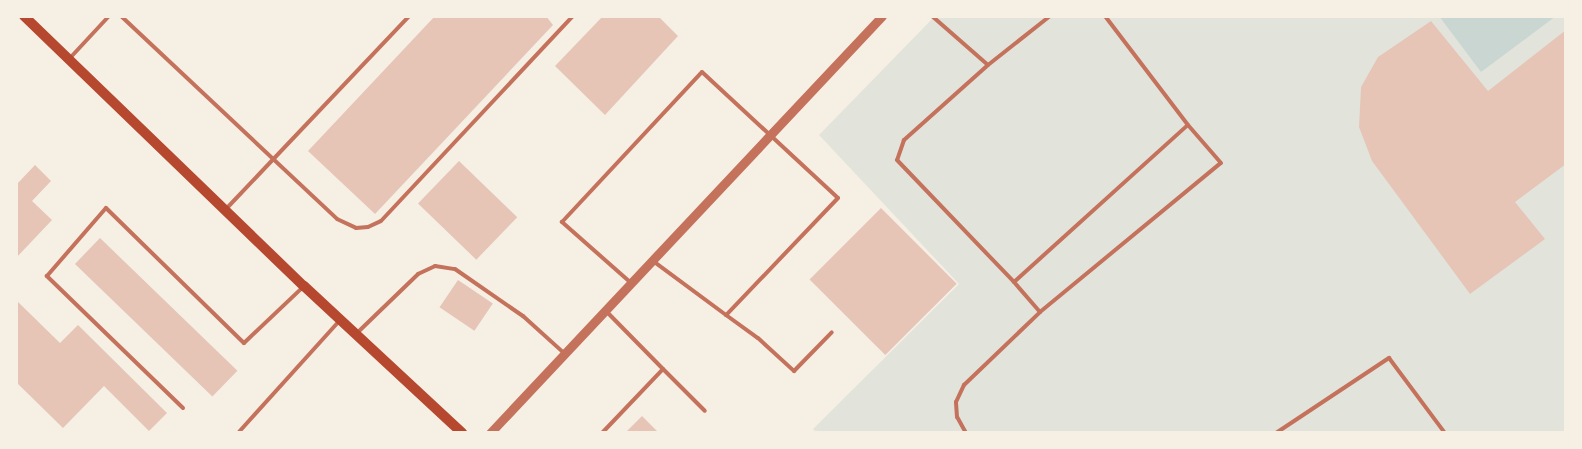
<!DOCTYPE html>
<style>
body{margin:0}
#map{position:relative;width:1582px;height:449px;overflow:hidden;background:#f6efe4;font-family:Roboto,sans-serif}
div>[style]{position:absolute}
[style*='--x']{left:calc(var(--x)*1px);top:calc(var(--y)*1px);width:calc(var(--w)*1px);rotate:calc(var(--a)*1deg)}
.green>*{inset:0;background:#e2e4dc}
.water>*{inset:0;background:#c9d6d2}
.building>*{inset:0;background:#e6c5b7;transform-origin:0 0}
.service>*{height:4px;margin:-2px;padding:0 2px;transform-origin:2px;border-radius:2px;background:#c5725c}
.tertiary>*{height:9px;margin:-4.5px;padding:0 4.5px;transform-origin:4.5px;border-radius:4.5px;background:#c5725c}
.secondary>*{height:10px;margin:-5px;padding:0 5px;transform-origin:5px;border-radius:5px;background:#b5482f}
span{translate:-50% -50%;white-space:nowrap;text-align:center;line-height:1.15;-webkit-text-stroke:4.5px #f6efe4;paint-order:stroke}
.frame{position:absolute;inset:0;border:18px solid #f6efe4;pointer-events:none}
</style>
<div id="map">
<div class="green">
<i style="clip-path:polygon(935px 16px,1566px 16px,1566px 433px,817px 433px,813px 429px,959px 284px,819px 135px)"></i>
</div>
<div class="water">
<i style="clip-path:polygon(1439px 16px,1556px 16px,1481px 72px)"></i>
</div>
<div class="building">
<i style="clip-path:polygon(435px 16px,546px 16px,553px 25px,375px 214px,308px 151px)"></i>
<i style="clip-path:polygon(603px 16px,658px 16px,678px 36px,605px 115px,555px 66px)"></i>
<i style="clip-path:polygon(1431px 21px,1488px 91px,1566px 30px,1566px 164px,1515px 202px,1545px 239px,1470px 294px,1372px 161px,1359px 127px,1361px 87px,1378px 57px)"></i>
<i style="left:459px;top:161px;width:81px;height:59px;rotate:44deg"></i>
<i style="clip-path:polygon(35px 165px,51px 181px,32px 201px,52px 220px,16px 258px,16px 185px)"></i>
<i style="left:881px;top:208px;width:107px;height:101px;rotate:45deg"></i>
<i style="left:100px;top:238px;width:191px;height:36px;rotate:44deg"></i>
<i style="left:458px;top:280px;width:42px;height:33px;rotate:34deg"></i>
<i style="clip-path:polygon(16px 300px,60px 343px,78px 325px,167px 413px,149px 431px,104px 386px,63px 428px,16px 382px)"></i>
<i style="clip-path:polygon(642px 416px,659px 433px,625px 433px)"></i>
</div>
<div class="service">
<i style="--x:121;--y:16;--w:296;--a:43.2"></i>
<i style="--x:337;--y:219;--w:21;--a:25"></i>
<i style="--x:356;--y:228;--w:12;--a:-5"></i>
<i style="--x:368;--y:227;--w:14;--a:-25"></i>
<i style="--x:381;--y:221;--w:281;--a:-46.9"></i>
<i style="--x:932;--y:16;--w:74;--a:41.2"></i>
<i style="--x:1050;--y:16;--w:79;--a:141.7"></i>
<i style="--x:988;--y:65;--w:113;--a:138.2"></i>
<i style="--x:904;--y:140;--w:21;--a:109"></i>
<i style="--x:897;--y:160;--w:169;--a:46.2"></i>
<i style="--x:1014;--y:282;--w:234;--a:-42.1"></i>
<i style="--x:1188;--y:125;--w:137;--a:-127.3"></i>
<i style="--x:70;--y:58;--w:57;--a:-47.1"></i>
<i style="--x:226;--y:209;--w:266;--a:-46.5"></i>
<i style="--x:630;--y:282;--w:91;--a:-138.6"></i>
<i style="--x:562;--y:222;--w:205;--a:-47"></i>
<i style="--x:702;--y:72;--w:185;--a:42.8"></i>
<i style="--x:838;--y:198;--w:162;--a:133.7"></i>
<i style="--x:726;--y:315;--w:91;--a:-143.5"></i>
<i style="--x:1040;--y:312;--w:234;--a:-39.5"></i>
<i style="--x:1221;--y:163;--w:50;--a:-131"></i>
<i style="--x:726;--y:315;--w:39;--a:36"></i>
<i style="--x:758;--y:338;--w:49;--a:42.5"></i>
<i style="--x:794;--y:371;--w:54;--a:-45.7"></i>
<i style="--x:357;--y:333;--w:85;--a:-44"></i>
<i style="--x:418;--y:274;--w:19;--a:-25"></i>
<i style="--x:435;--y:266;--w:20;--a:9"></i>
<i style="--x:455;--y:269;--w:83;--a:34.7"></i>
<i style="--x:523;--y:316;--w:55;--a:42.1"></i>
<i style="--x:663;--y:369;--w:59;--a:45"></i>
<i style="--x:183;--y:408;--w:190;--a:-135.9"></i>
<i style="--x:47;--y:276;--w:90;--a:-49.1"></i>
<i style="--x:106;--y:208;--w:193;--a:44.4"></i>
<i style="--x:244;--y:343;--w:83;--a:-43.5"></i>
<i style="--x:238;--y:433;--w:152;--a:-47.9"></i>
<i style="--x:602;--y:433;--w:88;--a:-46.4"></i>
<i style="--x:663;--y:369;--w:81;--a:-134.5"></i>
<i style="--x:966;--y:433;--w:18;--a:-119"></i>
<i style="--x:957;--y:417;--w:15;--a:-94"></i>
<i style="--x:956;--y:402;--w:19;--a:-65"></i>
<i style="--x:964;--y:385;--w:105;--a:-43.8"></i>
<i style="--x:1040;--y:312;--w:40;--a:-131"></i>
<i style="--x:1276;--y:433;--w:136;--a:-33.6"></i>
<i style="--x:1389;--y:358;--w:94;--a:53.3"></i>
</div>
<div class="tertiary">
<i style="--x:490;--y:433;--w:572;--a:-46.77"></i>
</div>
<div class="secondary">
<i style="--x:24;--y:16;--w:389;--a:44"></i>
<i style="--x:304;--y:286;--w:216;--a:42.9"></i>
</div>
<div class="frame"></div>
</div>
